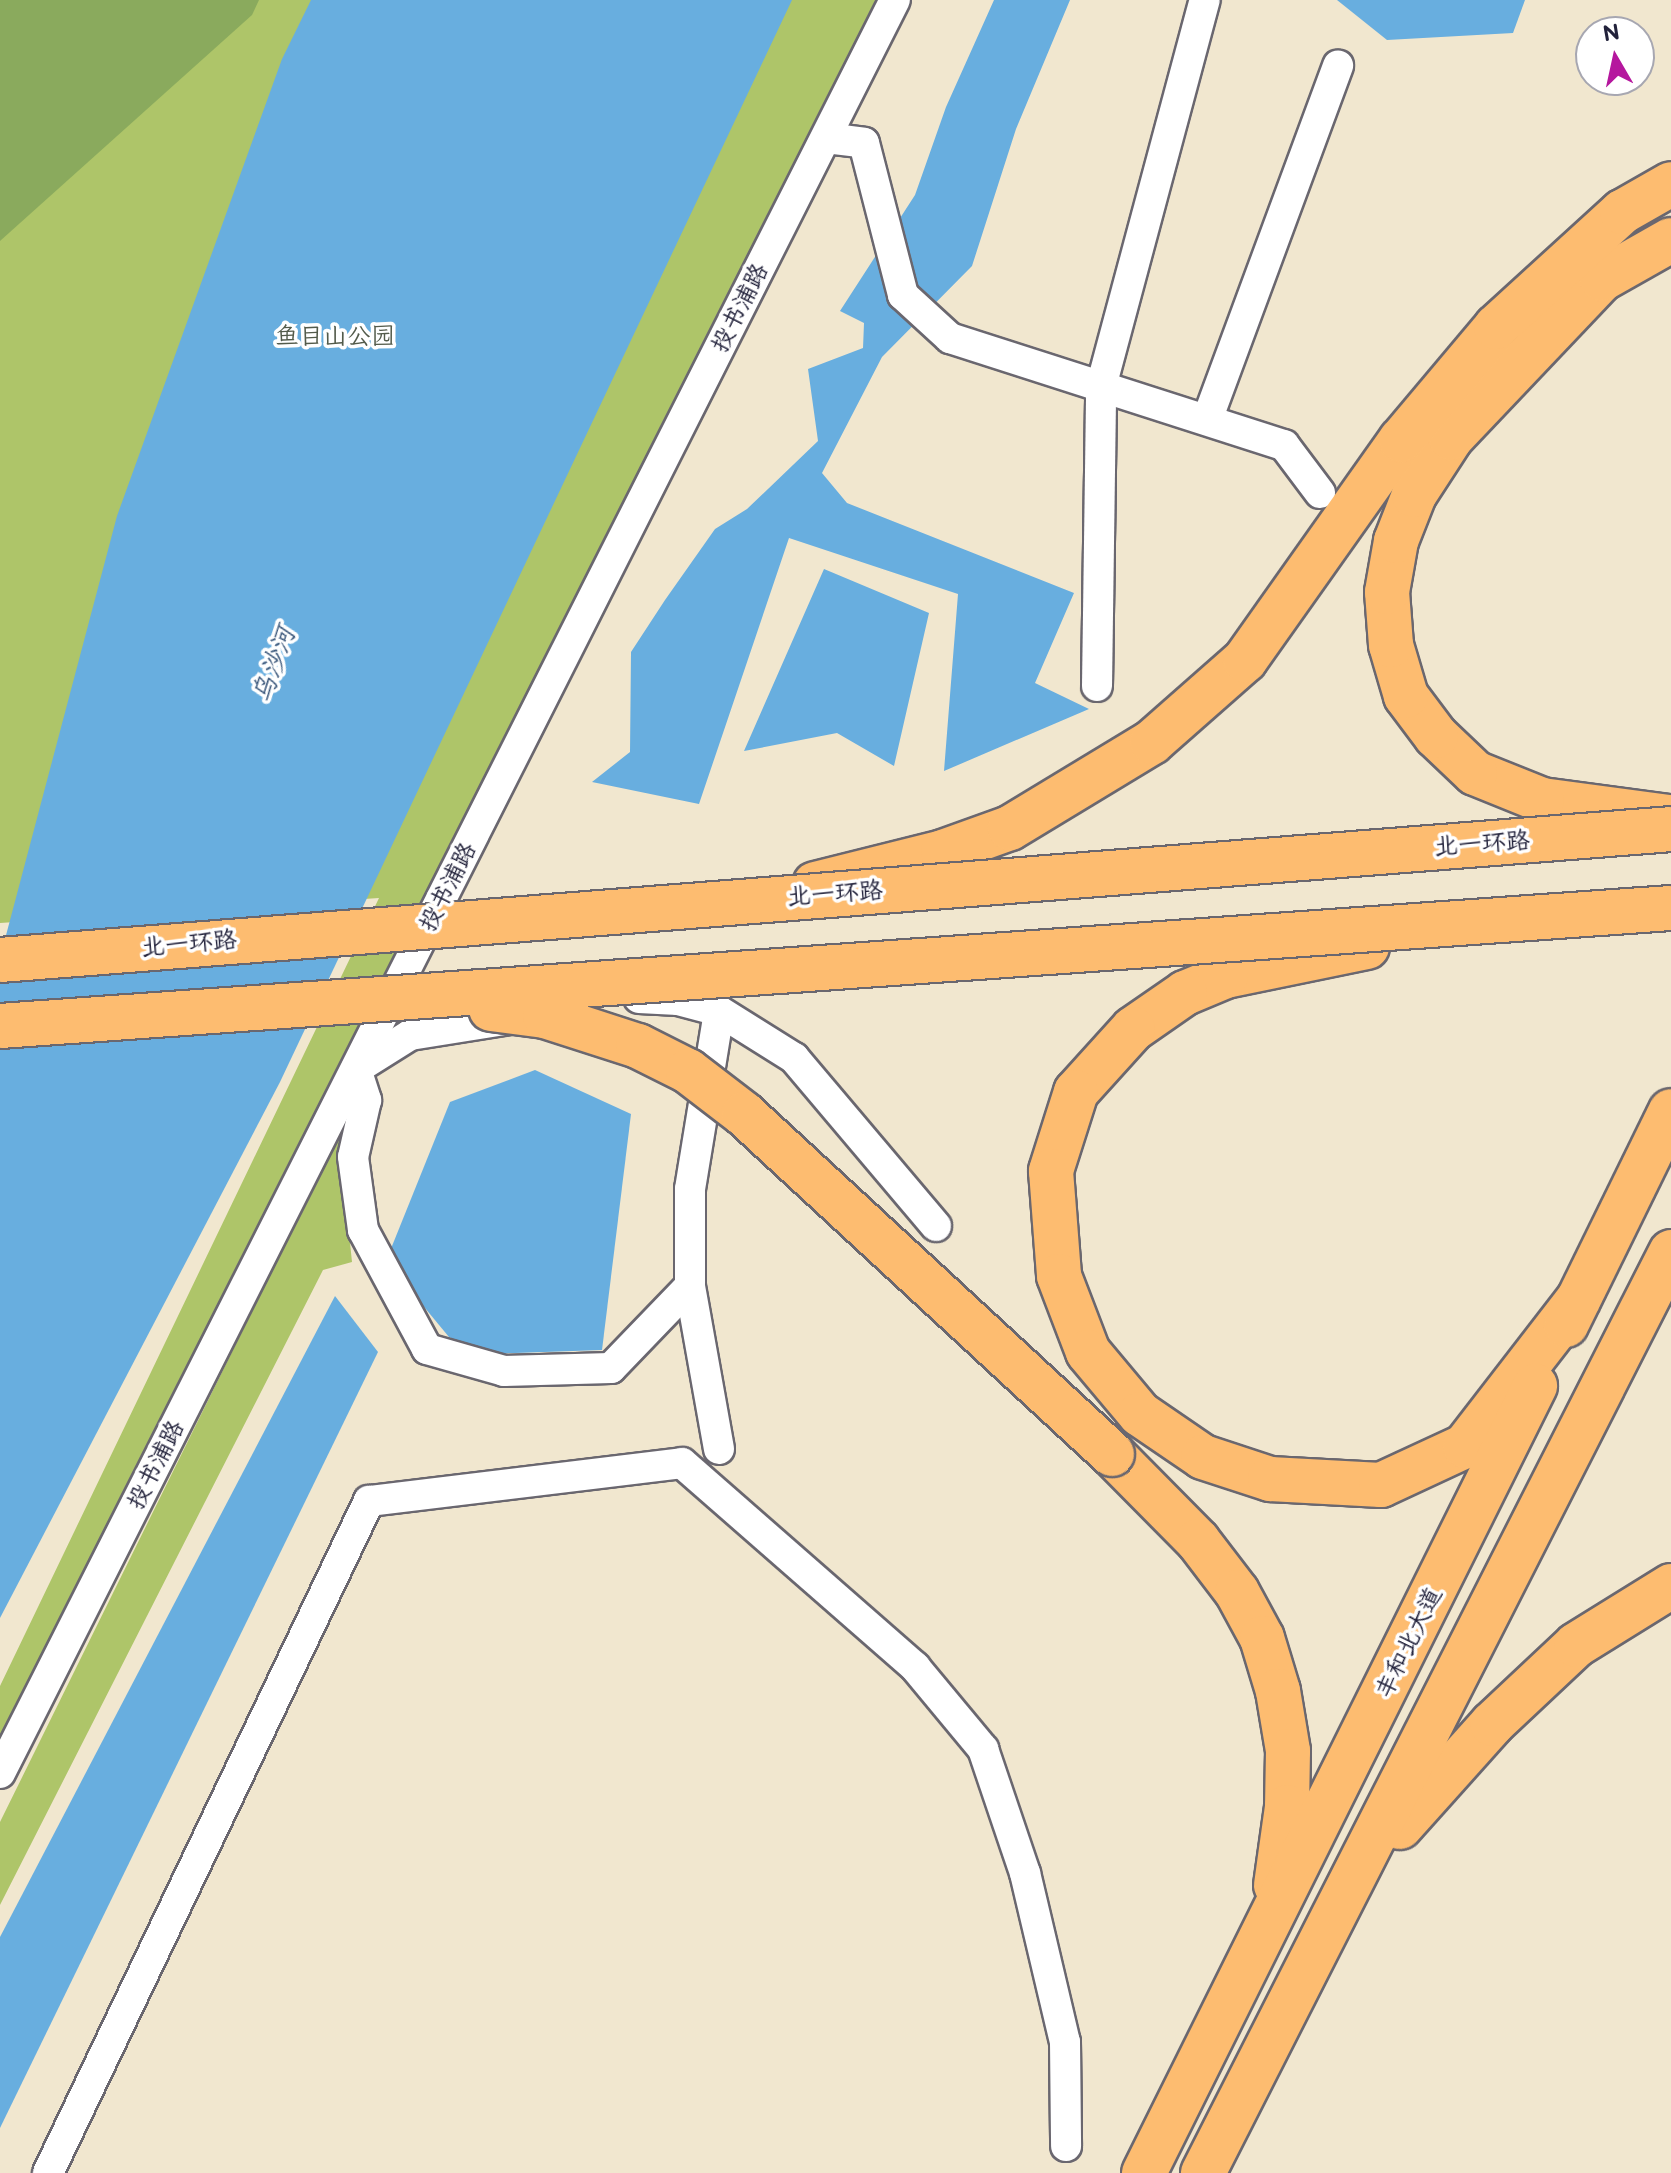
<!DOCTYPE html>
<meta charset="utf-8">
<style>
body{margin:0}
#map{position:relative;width:1671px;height:2173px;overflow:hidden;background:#f1e7cf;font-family:"Balsamiq Sans","LXGW WenKai TC",sans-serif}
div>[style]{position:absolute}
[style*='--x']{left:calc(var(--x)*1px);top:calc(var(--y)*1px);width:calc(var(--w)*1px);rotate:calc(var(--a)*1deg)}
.green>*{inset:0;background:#aec569}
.forest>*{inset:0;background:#8aaa5d}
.water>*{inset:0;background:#68aedf}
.roads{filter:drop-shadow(2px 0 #6a676f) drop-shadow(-2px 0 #6a676f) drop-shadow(0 2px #6a676f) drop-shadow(0 -2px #6a676f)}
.minor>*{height:30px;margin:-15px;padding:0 15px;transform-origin:15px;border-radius:15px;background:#fff}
.highway>*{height:44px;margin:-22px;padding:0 22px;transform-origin:22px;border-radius:22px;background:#fdbc70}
.bridges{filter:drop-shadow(2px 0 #6a676f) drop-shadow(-2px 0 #6a676f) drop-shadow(0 2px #6a676f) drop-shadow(0 -2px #6a676f)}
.highway-bridge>*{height:44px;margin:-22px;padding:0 22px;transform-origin:22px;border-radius:22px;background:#fdbc70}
span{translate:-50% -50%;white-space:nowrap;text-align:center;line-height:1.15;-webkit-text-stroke:7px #fff;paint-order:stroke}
.street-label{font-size:24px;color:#22223b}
.park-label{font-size:24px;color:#535b4b}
.water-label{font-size:26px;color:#3e5a7d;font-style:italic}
.north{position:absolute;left:1575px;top:16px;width:80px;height:80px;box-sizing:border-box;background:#fff;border:2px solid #a7a7b1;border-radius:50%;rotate:351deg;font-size:22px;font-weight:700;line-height:32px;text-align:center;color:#22223b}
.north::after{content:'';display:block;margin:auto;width:28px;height:36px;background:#b5179e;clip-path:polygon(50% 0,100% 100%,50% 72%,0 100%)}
</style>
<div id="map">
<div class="green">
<i style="clip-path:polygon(0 0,882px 0,0 1776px,0 1686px,379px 898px,0 923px)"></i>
<i style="clip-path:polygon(339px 1135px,352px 1262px,323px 1270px,0 1905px,0 1822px)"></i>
</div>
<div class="forest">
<i style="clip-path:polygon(0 0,259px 0,252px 15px,0 241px)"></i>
</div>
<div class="water">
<i style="clip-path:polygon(311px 0,792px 0,280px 1082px,0 1618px,0 958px,117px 516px,282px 59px)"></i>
<i style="clip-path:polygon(994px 0,1070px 0,1016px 129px,972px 266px,882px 357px,822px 473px,847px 503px,1074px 593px,1035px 683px,1089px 709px,944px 771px,958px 594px,789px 538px,699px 804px,592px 782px,630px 752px,631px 652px,665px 600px,715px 529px,747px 509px,818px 441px,808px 369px,863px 348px,864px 323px,840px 311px,915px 195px,946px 107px)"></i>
<i style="clip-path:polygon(1337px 0,1525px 0,1513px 33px,1387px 40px)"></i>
<i style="clip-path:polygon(824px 569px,929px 613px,894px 766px,837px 733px,744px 751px)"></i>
<i style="clip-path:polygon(535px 1070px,631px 1114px,602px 1350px,486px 1354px,449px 1337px,386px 1261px,450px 1102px)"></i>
<i style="clip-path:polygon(335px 1296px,378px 1352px,0 2128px,0 1937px)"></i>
</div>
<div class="roads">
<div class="minor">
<i style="--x:826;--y:138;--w:38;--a:7"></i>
<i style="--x:864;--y:143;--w:157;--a:75.6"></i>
<i style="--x:903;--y:295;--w:64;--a:42.5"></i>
<i style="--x:950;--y:338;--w:351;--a:17.8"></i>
<i style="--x:1284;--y:445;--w:60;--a:53.1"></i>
<i style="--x:1207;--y:420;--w:378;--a:-69.7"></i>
<i style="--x:1097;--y:686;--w:299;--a:-89.2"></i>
<i style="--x:1101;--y:387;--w:401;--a:-75"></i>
<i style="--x:639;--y:998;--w:39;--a:3"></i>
<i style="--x:678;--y:1000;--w:42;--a:15"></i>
<i style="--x:719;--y:1011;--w:89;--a:32.1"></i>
<i style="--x:794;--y:1058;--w:220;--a:49.8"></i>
<i style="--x:517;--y:1018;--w:108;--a:171"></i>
<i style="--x:410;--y:1035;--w:64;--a:147.8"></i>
<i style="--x:356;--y:1069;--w:33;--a:72"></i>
<i style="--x:366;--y:1100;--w:58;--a:102.8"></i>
<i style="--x:353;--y:1157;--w:74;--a:82.2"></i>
<i style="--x:363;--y:1230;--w:135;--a:61.7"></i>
<i style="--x:427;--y:1349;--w:80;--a:15.9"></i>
<i style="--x:504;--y:1371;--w:107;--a:-1.6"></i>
<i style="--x:611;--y:1368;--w:114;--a:-46.1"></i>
<i style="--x:719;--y:1449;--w:166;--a:-100.1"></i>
<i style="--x:690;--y:1286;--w:97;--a:-90"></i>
<i style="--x:690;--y:1189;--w:180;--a:-80.7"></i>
<i style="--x:0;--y:1773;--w:1986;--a:-63.22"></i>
<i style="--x:48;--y:2173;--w:745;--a:-64.47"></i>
<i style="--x:369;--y:1501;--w:315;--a:-6.9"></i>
<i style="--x:682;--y:1463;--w:310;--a:41.2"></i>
<i style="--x:915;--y:1667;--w:107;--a:50.3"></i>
<i style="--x:983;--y:1749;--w:131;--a:71.3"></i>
<i style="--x:1025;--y:1873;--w:174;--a:76.7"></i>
<i style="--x:1065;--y:2042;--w:104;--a:89.4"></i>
</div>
<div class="highway">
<i style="--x:1669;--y:817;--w:128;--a:-172.4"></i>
<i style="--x:1542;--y:800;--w:72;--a:-158.1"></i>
<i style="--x:1475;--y:773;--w:54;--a:-136.5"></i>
<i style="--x:1436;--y:736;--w:50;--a:-126.9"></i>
<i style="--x:1406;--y:696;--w:53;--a:-106.4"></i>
<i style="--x:1391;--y:645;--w:53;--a:-94.3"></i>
<i style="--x:1387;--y:592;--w:52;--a:-80"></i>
<i style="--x:1396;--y:541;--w:49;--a:-68.6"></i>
<i style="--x:1414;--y:495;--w:68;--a:-57"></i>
<i style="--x:1451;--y:438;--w:219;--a:-46.5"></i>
<i style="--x:1602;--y:279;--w:79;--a:-29.5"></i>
<i style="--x:815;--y:884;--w:132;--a:-14"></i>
<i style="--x:943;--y:852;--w:71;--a:-19.7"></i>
<i style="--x:1010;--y:828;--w:166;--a:-31.2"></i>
<i style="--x:1152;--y:742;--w:124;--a:-41.4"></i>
<i style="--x:1245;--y:660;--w:270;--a:-54.7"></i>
<i style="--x:1401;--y:440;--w:148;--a:-49.9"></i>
<i style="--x:1496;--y:327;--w:171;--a:-42.4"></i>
<i style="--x:1622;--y:212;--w:56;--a:-29.7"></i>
<i style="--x:1367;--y:947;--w:144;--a:168.4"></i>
<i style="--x:1226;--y:976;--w:44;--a:157.5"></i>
<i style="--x:1185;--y:993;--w:63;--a:145.3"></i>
<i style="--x:1133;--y:1029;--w:85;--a:132.1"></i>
<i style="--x:1076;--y:1092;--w:83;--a:107.6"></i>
<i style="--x:1051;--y:1171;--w:105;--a:85.6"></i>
<i style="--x:1059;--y:1276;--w:81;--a:69.1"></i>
<i style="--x:1088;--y:1352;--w:81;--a:50"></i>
<i style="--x:1140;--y:1414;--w:76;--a:34.3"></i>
<i style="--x:1203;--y:1457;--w:71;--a:18.2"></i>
<i style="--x:1270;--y:1479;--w:111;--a:3.1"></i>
<i style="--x:1381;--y:1485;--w:93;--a:-24.9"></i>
<i style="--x:1465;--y:1446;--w:185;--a:-52.3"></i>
<i style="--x:1566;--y:1325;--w:238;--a:-63.9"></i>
<i style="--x:1112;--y:1454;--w:122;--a:45.3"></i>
<i style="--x:1198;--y:1541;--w:64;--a:52.6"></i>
<i style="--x:1237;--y:1592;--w:52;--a:61.5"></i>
<i style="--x:1262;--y:1638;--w:55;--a:73.2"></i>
<i style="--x:1278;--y:1691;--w:61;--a:80.5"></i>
<i style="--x:1288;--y:1751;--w:56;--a:91"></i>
<i style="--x:1287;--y:1807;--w:79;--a:98"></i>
<i style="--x:1400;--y:1827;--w:138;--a:-48.2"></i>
<i style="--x:1492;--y:1724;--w:115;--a:-43.2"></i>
<i style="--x:1576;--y:1645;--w:112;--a:-31.8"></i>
<i style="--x:1144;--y:2173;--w:879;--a:-63.58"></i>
<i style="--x:1203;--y:2173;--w:1033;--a:-63.06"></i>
</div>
</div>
<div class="bridges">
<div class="highway-bridge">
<i style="--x:0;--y:960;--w:1676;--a:-4.48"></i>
<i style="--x:491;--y:1009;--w:54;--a:7.4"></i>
<i style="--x:545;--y:1016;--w:98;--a:17.9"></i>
<i style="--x:638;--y:1046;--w:56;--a:26.6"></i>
<i style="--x:688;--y:1071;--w:71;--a:37.5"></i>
<i style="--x:744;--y:1114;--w:501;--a:42.74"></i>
<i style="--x:0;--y:1026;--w:1675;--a:-4.04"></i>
</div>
</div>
<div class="street-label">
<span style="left:740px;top:308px;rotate:-63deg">投书浦路</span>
<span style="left:1482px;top:844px;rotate:-4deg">北一环路</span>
<span style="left:448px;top:887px;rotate:-63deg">投书浦路</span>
<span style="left:835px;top:894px;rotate:-4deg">北一环路</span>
<span style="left:189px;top:944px;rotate:-5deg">北一环路</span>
<span style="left:156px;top:1465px;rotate:-63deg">投书浦路</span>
<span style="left:1409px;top:1643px;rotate:-64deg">丰和北大道</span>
</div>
<div class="park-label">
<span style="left:335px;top:337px">鱼目山公园</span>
</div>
<div class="water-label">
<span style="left:275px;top:665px;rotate:-70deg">乌沙河</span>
</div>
<div class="north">N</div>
</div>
